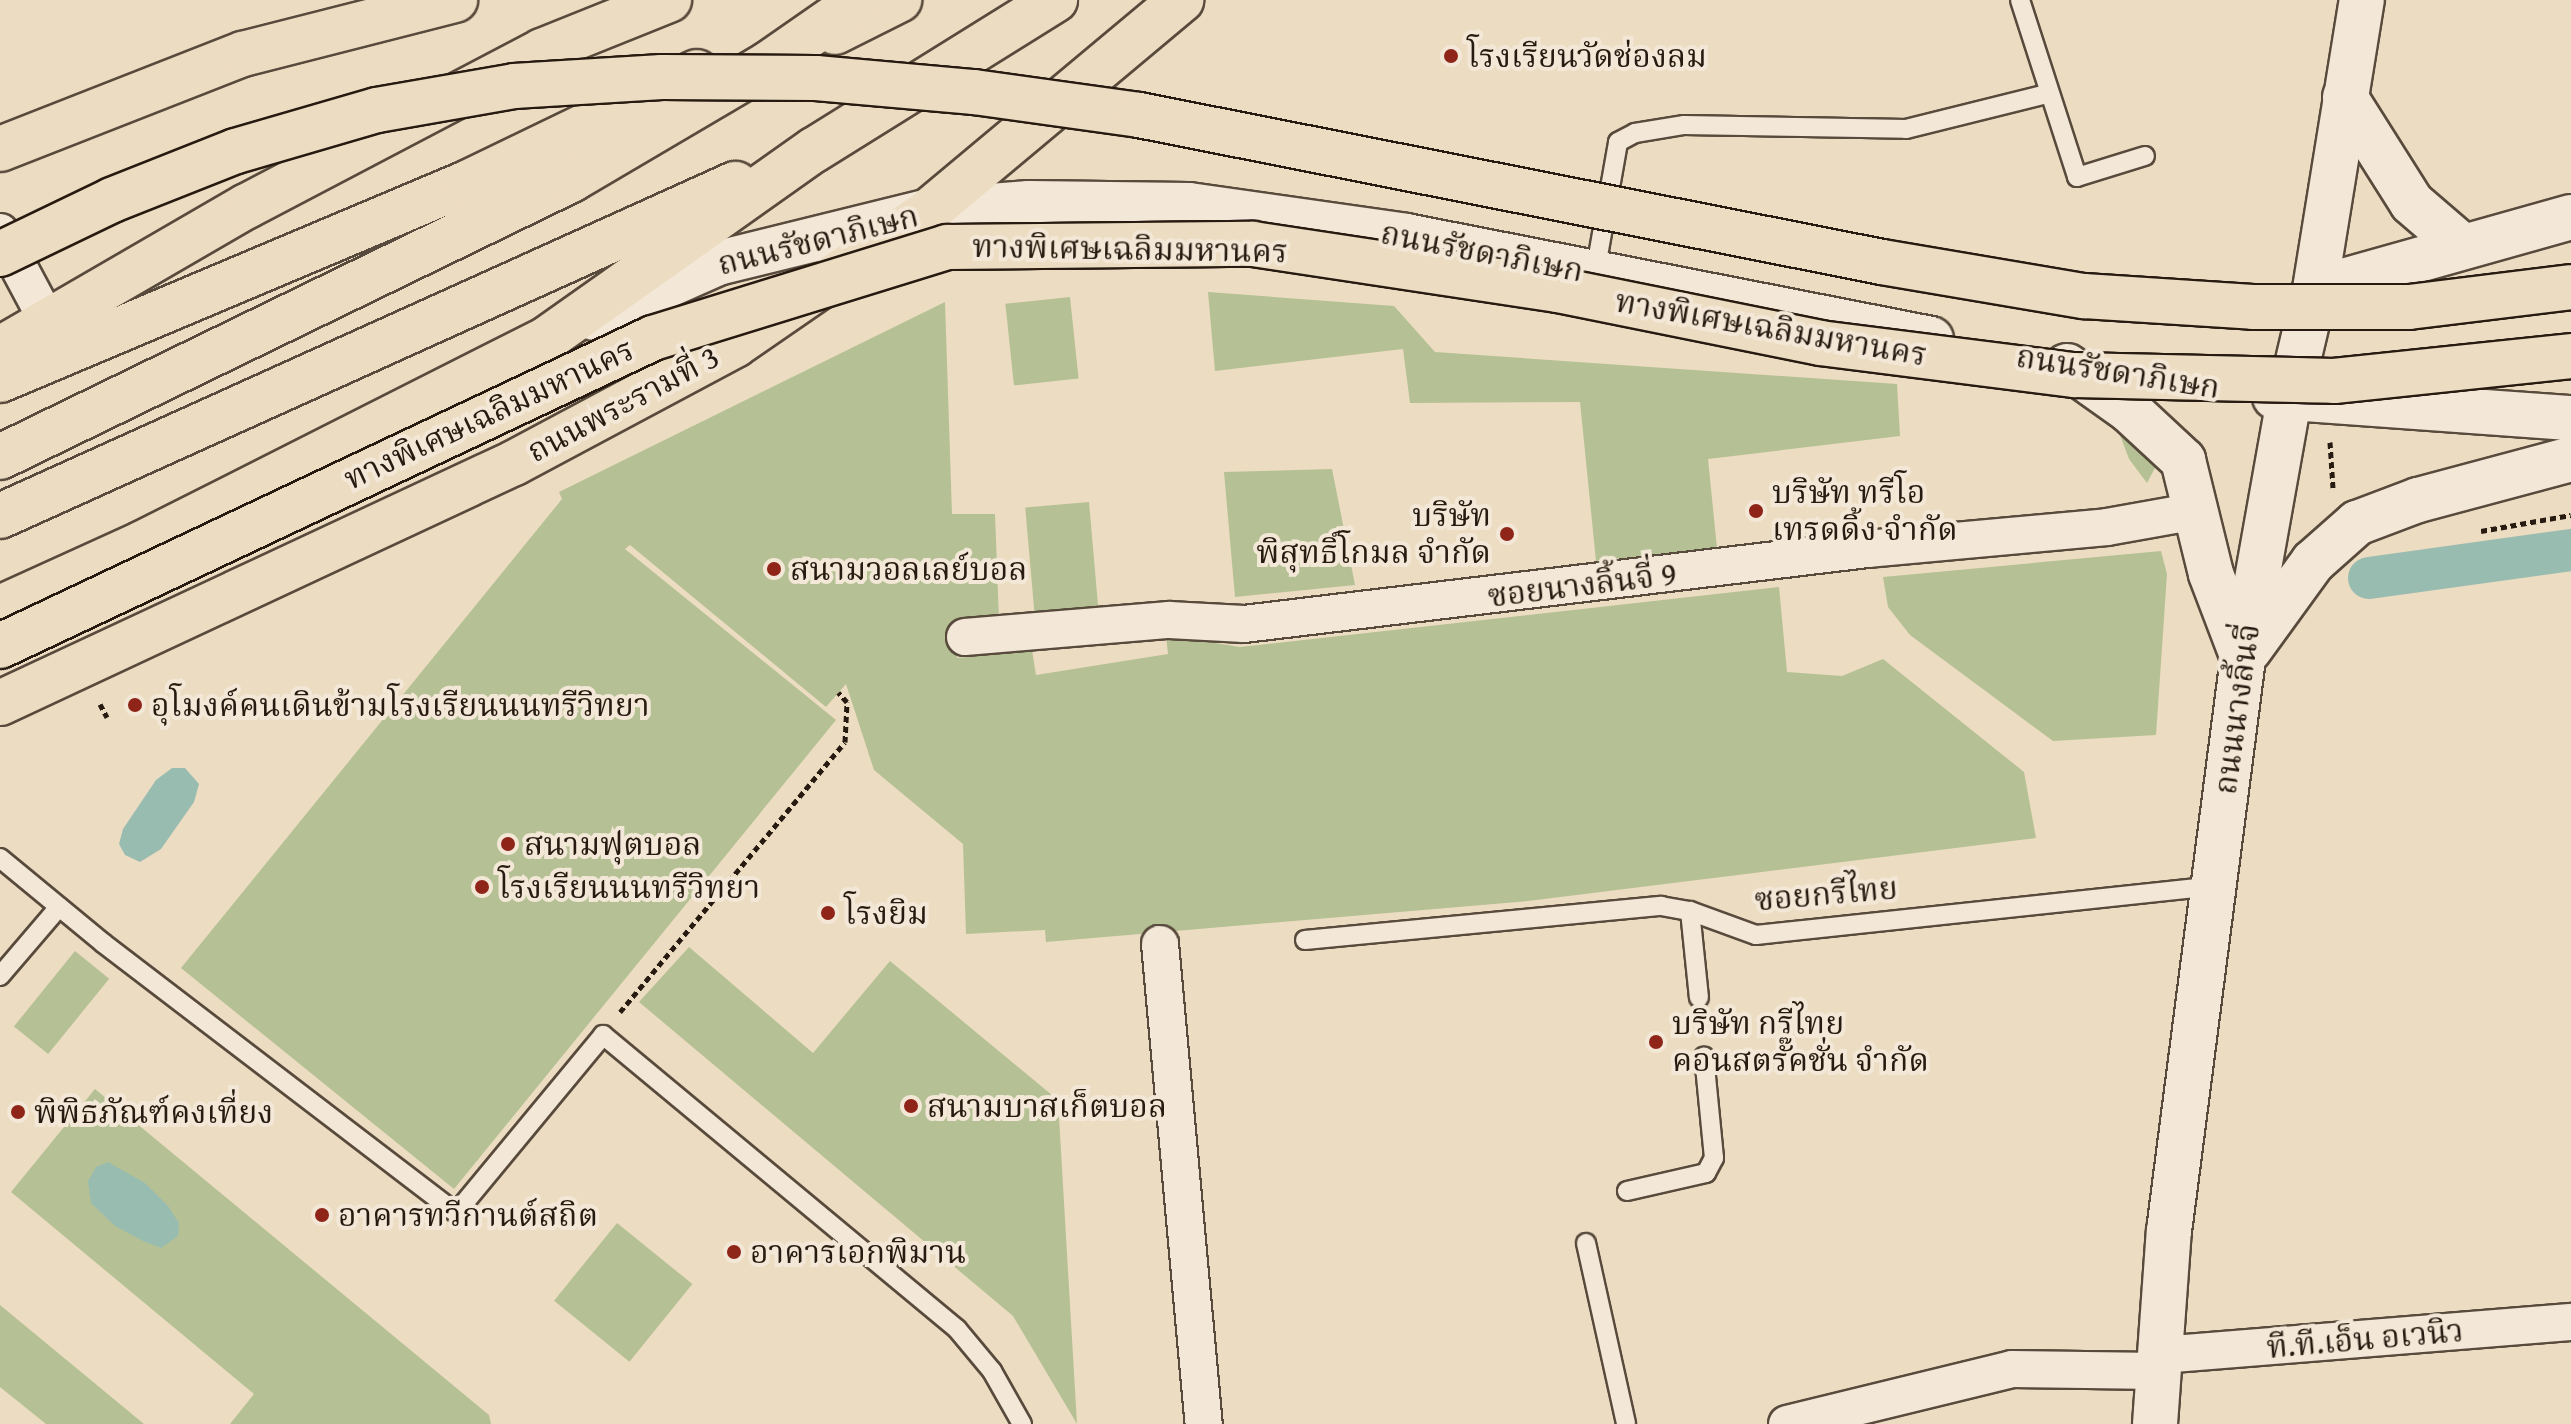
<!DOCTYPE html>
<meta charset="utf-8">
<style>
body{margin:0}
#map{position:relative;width:2571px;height:1424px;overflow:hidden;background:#ecdcc1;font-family:"Gentium Book Plus","Noto Serif Thai",serif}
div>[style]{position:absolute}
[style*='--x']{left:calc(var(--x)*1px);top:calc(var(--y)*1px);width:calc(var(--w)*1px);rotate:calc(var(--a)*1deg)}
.green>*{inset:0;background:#b5c194;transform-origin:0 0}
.water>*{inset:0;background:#99bcb1}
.canal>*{height:42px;margin:-21px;padding:0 21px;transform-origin:21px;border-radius:21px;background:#99bcb1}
.path>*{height:5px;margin-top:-2.5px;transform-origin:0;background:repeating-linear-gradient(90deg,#271a10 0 6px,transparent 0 10px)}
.roads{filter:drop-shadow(2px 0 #584a3c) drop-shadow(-2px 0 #584a3c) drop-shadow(0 2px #584a3c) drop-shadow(0 -2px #584a3c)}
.lane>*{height:18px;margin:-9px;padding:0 9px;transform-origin:9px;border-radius:9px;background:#f3e8d7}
.street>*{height:36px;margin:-18px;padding:0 18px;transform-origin:18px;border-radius:18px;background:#f3e8d7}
.secondary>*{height:44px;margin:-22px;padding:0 22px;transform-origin:22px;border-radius:22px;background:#f3e8d7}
.primary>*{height:44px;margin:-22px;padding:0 22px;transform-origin:22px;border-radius:22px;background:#ecdcc1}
.highway>*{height:44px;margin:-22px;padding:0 22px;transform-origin:22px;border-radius:22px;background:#ecdcc1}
.bridges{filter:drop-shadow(2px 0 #271a10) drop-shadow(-2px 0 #271a10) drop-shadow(0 2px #271a10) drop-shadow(0 -2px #271a10)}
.highway-bridge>*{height:44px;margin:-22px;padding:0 22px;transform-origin:22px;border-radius:22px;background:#ecdcc1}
.dots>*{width:22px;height:22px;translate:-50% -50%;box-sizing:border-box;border:4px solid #f3e8d7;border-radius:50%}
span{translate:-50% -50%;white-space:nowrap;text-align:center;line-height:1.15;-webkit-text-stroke:8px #f3e8d7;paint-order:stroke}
.poi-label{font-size:32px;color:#271a10}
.left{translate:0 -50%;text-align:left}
.right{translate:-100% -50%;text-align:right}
.street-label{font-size:32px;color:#271a10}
</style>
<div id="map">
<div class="green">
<i style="clip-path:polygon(1208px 292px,1394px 306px,1435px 352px,1897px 384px,1900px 436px,1708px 459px,1717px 548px,1596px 561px,1580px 402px,1410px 403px,1403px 349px,1215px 371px)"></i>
<i style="left:1070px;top:297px;width:82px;height:65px;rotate:84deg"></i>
<i style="clip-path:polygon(945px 302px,952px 514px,995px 514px,999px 620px,956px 624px,957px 658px,1032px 650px,1036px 675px,1168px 654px,1166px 635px,1240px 647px,1779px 587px,1787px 672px,1842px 676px,1883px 659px,2024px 772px,2036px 838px,1528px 901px,1046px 942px,1045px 930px,966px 934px,963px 844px,874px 770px,846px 684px,826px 707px,630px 545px,625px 549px,836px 720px,454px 1189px,181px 968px,562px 499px,559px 492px)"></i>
<i style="clip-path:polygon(2115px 422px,2154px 447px,2156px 466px,2147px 483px,2129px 459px)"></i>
<i style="clip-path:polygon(1332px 469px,1355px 585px,1235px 597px,1224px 472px)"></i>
<i style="left:1089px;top:502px;width:108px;height:64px;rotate:85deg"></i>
<i style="clip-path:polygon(2161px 551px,2167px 574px,2156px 735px,2053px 741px,1910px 635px,1888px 607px,1883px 577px)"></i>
<i style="clip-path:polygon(689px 947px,813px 1053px,890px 961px,1058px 1100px,1077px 1424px,1013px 1316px,639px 1002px)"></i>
<i style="left:75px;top:951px;width:44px;height:97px;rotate:39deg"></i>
<i style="clip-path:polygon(95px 1089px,489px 1415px,491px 1424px,230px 1424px,254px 1394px,11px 1192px)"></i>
<i style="left:617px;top:1223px;width:97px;height:100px;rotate:39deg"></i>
<i style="clip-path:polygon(0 1305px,144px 1424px,46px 1424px,0 1387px)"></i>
</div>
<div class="water">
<i style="clip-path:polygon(172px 768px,185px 768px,199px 784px,194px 802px,161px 849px,140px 862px,125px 855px,119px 844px,123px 829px,156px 780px)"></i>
<i style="clip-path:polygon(108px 1162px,145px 1183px,168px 1206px,179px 1223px,178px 1236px,161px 1248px,143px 1241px,115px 1226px,91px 1203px,88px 1181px,96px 1167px)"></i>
</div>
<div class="canal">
<i style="--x:2369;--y:578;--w:204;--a:-7.9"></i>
</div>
<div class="path">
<i style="--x:2330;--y:442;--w:46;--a:86.3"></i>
<i style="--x:2481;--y:531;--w:91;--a:-10.1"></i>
<i style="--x:100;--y:704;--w:15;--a:62"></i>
<i style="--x:620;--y:1012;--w:351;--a:-50.2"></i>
<i style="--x:845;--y:742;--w:40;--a:-87.1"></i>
<i style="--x:847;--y:702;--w:13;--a:-132"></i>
</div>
<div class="roads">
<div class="lane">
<i style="--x:2020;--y:0;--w:186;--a:72.1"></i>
<i style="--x:2077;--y:177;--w:71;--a:-17.2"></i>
<i style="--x:1595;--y:273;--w:133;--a:-80"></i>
<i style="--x:1618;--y:142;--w:19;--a:-28"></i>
<i style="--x:1635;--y:133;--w:50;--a:-9.3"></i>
<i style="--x:1684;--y:125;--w:222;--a:1"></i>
<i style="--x:1906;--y:129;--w:144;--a:-14"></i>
<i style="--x:0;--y:858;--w:134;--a:39.5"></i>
<i style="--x:103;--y:943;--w:444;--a:37.4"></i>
<i style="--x:456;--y:1213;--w:231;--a:-50.4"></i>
<i style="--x:603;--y:1035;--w:460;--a:39.7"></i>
<i style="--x:957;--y:1329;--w:55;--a:50.2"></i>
<i style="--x:992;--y:1371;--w:61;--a:60.5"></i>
<i style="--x:1690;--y:911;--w:87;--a:84.1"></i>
<i style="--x:1305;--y:940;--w:358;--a:-5.5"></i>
<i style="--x:1661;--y:906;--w:29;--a:10"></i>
<i style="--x:1690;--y:911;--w:70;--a:20"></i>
<i style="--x:1756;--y:935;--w:460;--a:-6.1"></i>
<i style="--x:0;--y:976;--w:91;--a:-49.5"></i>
<i style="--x:1627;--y:1191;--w:81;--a:-12.8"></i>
<i style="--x:1706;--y:1173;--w:17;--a:-62"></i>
<i style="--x:1714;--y:1158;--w:102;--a:-95.6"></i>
<i style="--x:1586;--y:1243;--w:185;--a:77.5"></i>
</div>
<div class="street">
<i style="--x:0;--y:232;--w:100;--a:61.9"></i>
<i style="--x:965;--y:637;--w:205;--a:-4.8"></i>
<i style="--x:1169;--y:620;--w:75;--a:3.1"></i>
<i style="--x:1244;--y:624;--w:627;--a:-6.86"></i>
<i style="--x:1867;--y:549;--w:241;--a:-5.2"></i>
<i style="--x:2107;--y:527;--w:91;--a:-10.1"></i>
<i style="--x:1160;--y:944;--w:482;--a:84.8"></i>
<i style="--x:2160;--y:1355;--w:412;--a:-4.6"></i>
<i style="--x:1787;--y:1424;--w:232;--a:-13.7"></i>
<i style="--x:2012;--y:1369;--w:147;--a:0.8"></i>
</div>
<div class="secondary">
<i style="--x:2345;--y:97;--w:125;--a:57.7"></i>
<i style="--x:2412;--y:203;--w:66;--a:40.7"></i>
<i style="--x:2315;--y:289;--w:266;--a:-15.7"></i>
<i style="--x:594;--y:318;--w:136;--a:-23.9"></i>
<i style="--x:718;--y:263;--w:217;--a:-13.8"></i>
<i style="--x:929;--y:211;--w:100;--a:-4.6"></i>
<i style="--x:1029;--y:203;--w:160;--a:0.7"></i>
<i style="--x:1189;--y:205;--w:219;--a:8.1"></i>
<i style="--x:1406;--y:236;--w:535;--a:11.1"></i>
<i style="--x:2067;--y:366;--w:76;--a:35.4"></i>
<i style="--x:2129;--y:410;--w:74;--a:42.8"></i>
<i style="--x:2183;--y:460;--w:117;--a:76.2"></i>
<i style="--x:2211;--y:574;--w:90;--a:69.1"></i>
<i style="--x:2275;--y:397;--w:297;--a:4.1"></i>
<i style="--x:2249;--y:650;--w:109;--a:-54"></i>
<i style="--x:2313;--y:562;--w:59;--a:-41.6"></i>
<i style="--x:2357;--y:523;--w:65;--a:-20.7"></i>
<i style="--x:2418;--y:500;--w:158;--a:-15"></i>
<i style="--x:2155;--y:1424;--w:194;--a:-85.9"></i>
<i style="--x:2169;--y:1231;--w:578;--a:-82.64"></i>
<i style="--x:2243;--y:658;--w:263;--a:-79.9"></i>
<i style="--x:2289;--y:399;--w:113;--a:-76.7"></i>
<i style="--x:2315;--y:289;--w:293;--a:-80.8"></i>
</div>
<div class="primary">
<i style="--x:835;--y:32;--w:72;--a:-26.6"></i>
<i style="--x:0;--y:349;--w:285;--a:-30.1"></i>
<i style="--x:247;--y:206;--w:333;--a:-27.7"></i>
<i style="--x:542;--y:51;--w:137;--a:-21.9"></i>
<i style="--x:0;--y:380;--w:507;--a:-22.87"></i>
<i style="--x:467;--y:183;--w:255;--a:-25.8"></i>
<i style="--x:0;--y:457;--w:635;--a:-25.88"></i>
<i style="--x:571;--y:180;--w:229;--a:-30.5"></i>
<i style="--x:768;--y:64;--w:112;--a:-34.8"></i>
<i style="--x:0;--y:516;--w:807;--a:-24.31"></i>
<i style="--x:0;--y:608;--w:155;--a:-24.4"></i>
<i style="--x:141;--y:544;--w:456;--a:-26.8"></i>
<i style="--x:548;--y:338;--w:326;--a:-35.3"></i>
<i style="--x:814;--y:150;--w:284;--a:-31.9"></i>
<i style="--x:0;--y:703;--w:567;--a:-25.03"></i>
<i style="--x:514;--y:463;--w:251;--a:-28.1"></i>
<i style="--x:735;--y:345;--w:236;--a:-34.6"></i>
<i style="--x:929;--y:211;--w:329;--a:-39.9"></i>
</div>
<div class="highway">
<i style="--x:0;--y:149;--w:261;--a:-21.4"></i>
<i style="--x:243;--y:54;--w:219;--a:-14.3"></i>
</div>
</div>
<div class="bridges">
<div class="highway-bridge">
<i style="--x:0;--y:254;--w:124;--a:-25.7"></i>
<i style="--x:112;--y:200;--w:133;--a:-21.6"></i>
<i style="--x:236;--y:151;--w:147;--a:-16.2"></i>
<i style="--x:377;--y:110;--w:139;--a:-9.9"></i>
<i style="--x:514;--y:86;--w:148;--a:-3.5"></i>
<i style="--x:662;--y:77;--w:154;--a:0.4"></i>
<i style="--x:816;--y:78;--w:159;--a:5.1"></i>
<i style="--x:974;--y:92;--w:167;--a:7.9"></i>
<i style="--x:1139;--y:115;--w:757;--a:11.19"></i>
<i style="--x:1882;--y:262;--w:205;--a:9.6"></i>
<i style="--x:2084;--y:296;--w:169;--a:3.7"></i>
<i style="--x:2253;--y:307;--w:156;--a:0"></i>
<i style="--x:2409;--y:307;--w:163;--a:-7"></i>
<i style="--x:0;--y:646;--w:722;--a:-25.25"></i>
<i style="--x:653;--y:338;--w:308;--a:-17.2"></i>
<i style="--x:947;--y:247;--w:306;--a:-0.6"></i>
<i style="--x:1253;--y:244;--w:308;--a:8.6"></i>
<i style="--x:1558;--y:290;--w:267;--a:11.4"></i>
<i style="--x:1820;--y:343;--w:257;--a:7.2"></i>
<i style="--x:2075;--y:375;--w:259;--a:1.3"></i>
<i style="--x:2334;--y:381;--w:238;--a:-6"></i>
</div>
</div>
<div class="dots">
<i style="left:1451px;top:56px;background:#8f2418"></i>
<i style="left:1756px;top:511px;background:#8f2418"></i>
<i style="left:1507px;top:534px;background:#8f2418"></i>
<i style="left:774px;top:569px;background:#8f2418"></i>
<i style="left:135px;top:705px;background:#8f2418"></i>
<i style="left:508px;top:844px;background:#8f2418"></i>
<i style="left:482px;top:887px;background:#8f2418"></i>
<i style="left:828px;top:913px;background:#8f2418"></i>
<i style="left:1656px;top:1042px;background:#8f2418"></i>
<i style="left:911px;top:1106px;background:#8f2418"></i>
<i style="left:18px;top:1112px;background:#8f2418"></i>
<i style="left:322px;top:1215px;background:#8f2418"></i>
<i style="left:734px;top:1252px;background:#8f2418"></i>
</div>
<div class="poi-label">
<span class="left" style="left:1467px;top:56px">โรงเรียนวัดช่องลม</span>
<span class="left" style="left:1772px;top:511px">บริษัท ทรีโอ<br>เทรดดิ้ง จำกัด</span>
<span class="right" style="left:1491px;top:534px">บริษัท<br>พิสุทธิ์โกมล จำกัด</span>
<span class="left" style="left:790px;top:569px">สนามวอลเลย์บอล</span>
<span class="left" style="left:151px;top:705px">อุโมงค์คนเดินข้ามโรงเรียนนนทรีวิทยา</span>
<span class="left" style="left:524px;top:844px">สนามฟุตบอล</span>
<span class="left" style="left:498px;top:887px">โรงเรียนนนทรีวิทยา</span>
<span class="left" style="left:844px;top:913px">โรงยิม</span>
<span class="left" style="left:1672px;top:1042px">บริษัท กรีไทย<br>คอนสตรั๊คชั่น จำกัด</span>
<span class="left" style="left:927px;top:1106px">สนามบาสเก็ตบอล</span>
<span class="left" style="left:34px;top:1112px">พิพิธภัณฑ์คงเที่ยง</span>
<span class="left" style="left:338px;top:1215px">อาคารทวีกานต์สถิต</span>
<span class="left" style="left:750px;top:1252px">อาคารเอกพิมาน</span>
</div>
<div class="street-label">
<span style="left:818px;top:240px;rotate:-14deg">ถนนรัชดาภิเษก</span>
<span style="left:1130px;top:249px;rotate:1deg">ทางพิเศษเฉลิมมหานคร</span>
<span style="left:1482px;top:252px;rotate:11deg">ถนนรัชดาภิเษก</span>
<span style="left:1771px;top:328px;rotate:10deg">ทางพิเศษเฉลิมมหานคร</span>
<span style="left:2118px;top:372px;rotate:9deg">ถนนรัชดาภิเษก</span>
<span style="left:623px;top:404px;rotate:-28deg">ถนนพระรามที่ 3</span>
<span style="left:489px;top:414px;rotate:-25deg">ทางพิเศษเฉลิมมหานคร</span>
<span style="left:1582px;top:585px;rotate:-7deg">ซอยนางลิ้นจี่ 9</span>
<span style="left:2237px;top:709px;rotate:-82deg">ถนนนางลิ้นจี่</span>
<span style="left:1826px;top:894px;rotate:-5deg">ซอยกรีไทย</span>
<span style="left:2365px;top:1339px;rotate:-5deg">ที.ที.เอ็น อเวนิว</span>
</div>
</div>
